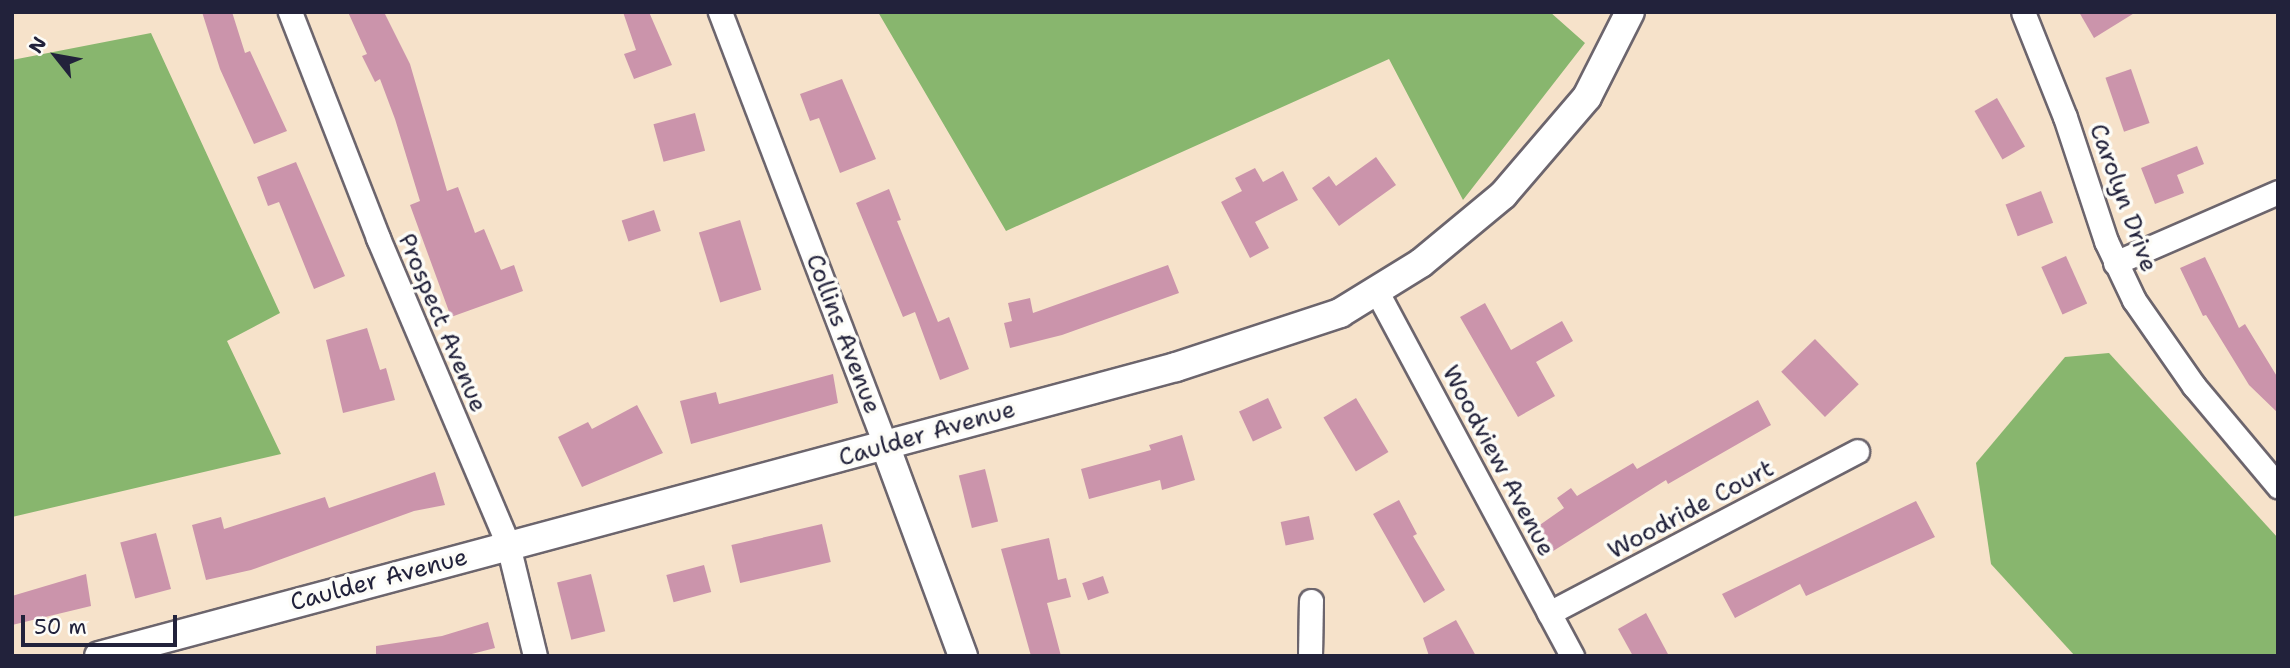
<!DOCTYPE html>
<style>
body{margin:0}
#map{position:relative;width:2290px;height:668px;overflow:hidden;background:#f6e2ca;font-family:"Shantell Sans",sans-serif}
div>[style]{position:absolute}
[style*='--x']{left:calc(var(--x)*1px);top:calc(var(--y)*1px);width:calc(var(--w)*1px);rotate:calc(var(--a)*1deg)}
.forest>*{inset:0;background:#88b66e}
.building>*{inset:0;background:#cb94ab;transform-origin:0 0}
.roads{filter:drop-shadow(2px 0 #6c656d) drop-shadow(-2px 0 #6c656d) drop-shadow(0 2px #6c656d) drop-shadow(0 -2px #6c656d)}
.minor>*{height:23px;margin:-11.5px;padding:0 11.5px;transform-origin:11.5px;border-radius:11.5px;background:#fff}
.tertiary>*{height:28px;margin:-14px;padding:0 14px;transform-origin:14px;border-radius:14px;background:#fff}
span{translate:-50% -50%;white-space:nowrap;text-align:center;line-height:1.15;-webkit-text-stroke:7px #fdfcf7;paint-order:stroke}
.street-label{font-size:24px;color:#22223b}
.frame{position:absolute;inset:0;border:14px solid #22223b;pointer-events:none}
.north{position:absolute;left:21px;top:21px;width:70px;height:70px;-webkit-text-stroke:5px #fdfcf7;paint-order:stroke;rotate:301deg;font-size:19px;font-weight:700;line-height:28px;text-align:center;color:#22223b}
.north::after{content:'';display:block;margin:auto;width:24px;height:32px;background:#22223b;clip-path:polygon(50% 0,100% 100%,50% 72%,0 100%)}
.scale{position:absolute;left:21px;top:615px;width:156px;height:32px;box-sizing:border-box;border:4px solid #22223b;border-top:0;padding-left:9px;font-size:21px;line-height:24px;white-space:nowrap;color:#22223b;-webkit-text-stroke:5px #fdfcf7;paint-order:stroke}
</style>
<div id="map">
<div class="forest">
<i style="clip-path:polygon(878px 12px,1550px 12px,1585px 43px,1463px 200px,1389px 59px,1006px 231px)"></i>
<i style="clip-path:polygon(151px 33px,280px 313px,227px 341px,281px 454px,12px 517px,12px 60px)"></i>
<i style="clip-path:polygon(2109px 353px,2278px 538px,2278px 656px,2075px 656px,1991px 564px,1976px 463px,2065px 357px)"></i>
</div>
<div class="building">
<i style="clip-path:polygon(202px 12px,232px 12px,245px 53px,250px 51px,287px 131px,254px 144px,220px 69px)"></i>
<i style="clip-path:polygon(348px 12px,384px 12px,410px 64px,447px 191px,458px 187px,475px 233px,484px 229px,501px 270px,514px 265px,523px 291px,451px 317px,410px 205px,420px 201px,395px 119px,380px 79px,375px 82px,362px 56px,367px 54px)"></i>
<i style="clip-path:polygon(623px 12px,649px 12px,672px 65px,634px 79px,624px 54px,636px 50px)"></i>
<i style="clip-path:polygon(2079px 12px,2136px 12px,2094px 38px)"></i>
<i style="left:2131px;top:69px;width:57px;height:27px;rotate:71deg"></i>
<i style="clip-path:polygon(842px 79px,876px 159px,840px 173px,819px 118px,810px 121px,800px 94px)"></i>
<i style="left:1997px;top:98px;width:56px;height:26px;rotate:60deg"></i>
<i style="left:695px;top:113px;width:39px;height:43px;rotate:75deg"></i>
<i style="clip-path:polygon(2197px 146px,2204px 164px,2177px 175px,2184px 193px,2155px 204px,2141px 168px)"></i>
<i style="clip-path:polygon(1376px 157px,1396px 185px,1339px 226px,1312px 188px,1329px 176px,1336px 186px)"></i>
<i style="clip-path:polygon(296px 162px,345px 276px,314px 289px,279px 202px,268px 206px,257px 177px)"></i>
<i style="clip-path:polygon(1255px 168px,1263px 182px,1283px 171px,1298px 200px,1255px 222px,1269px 248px,1250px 258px,1221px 202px,1242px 191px,1235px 178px)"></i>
<i style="clip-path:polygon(889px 189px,901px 220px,897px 221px,938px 322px,949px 317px,969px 369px,940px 380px,915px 312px,903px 317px,856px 203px)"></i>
<i style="left:2041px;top:191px;width:34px;height:38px;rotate:69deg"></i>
<i style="left:654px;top:210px;width:22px;height:34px;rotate:72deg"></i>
<i style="left:740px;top:220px;width:73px;height:43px;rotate:73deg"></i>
<i style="left:2066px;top:256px;width:52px;height:27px;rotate:66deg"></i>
<i style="clip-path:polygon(2205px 257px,2239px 328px,2245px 324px,2278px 378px,2278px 413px,2249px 385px,2206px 315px,2203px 316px,2180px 268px)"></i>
<i style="clip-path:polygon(1168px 265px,1179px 293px,1062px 335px,1010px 348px,1004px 323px,1012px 321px,1008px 303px,1030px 298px,1033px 313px)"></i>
<i style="clip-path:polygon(1485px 303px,1511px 350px,1562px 321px,1573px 341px,1536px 362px,1555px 396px,1518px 417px,1460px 317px)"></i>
<i style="clip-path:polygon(367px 328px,380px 370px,386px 368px,395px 400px,343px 413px,326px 340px)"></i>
<i style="left:1815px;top:339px;width:63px;height:47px;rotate:46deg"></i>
<i style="clip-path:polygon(833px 374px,838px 403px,691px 444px,680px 401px,716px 392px,719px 404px)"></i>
<i style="left:1268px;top:398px;width:33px;height:32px;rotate:65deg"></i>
<i style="left:1356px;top:398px;width:63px;height:38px;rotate:59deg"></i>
<i style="clip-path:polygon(1758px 400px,1771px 425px,1668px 484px,1666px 480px,1550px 553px,1534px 529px,1564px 508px,1557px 498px,1571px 488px,1577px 496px,1633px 463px,1637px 469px)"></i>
<i style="clip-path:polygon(637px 405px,663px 453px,582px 487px,558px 437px,588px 422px,592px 429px)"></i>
<i style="clip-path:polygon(1182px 435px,1195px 480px,1162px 490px,1160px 480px,1089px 499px,1081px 469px,1151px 450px,1149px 445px)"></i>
<i style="left:985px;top:469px;width:54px;height:27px;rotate:76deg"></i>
<i style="clip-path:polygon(435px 472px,445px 505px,414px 511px,251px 570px,206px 580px,192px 525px,221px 517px,224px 529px,325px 497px,329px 508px)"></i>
<i style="clip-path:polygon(1399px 500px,1417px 534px,1413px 536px,1445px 590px,1424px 603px,1373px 514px)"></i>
<i style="clip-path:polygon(1916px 501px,1935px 537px,1806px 596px,1800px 584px,1735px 618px,1722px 594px)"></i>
<i style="left:1309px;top:516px;width:24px;height:29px;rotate:78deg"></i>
<i style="left:822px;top:524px;width:39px;height:93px;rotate:77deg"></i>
<i style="left:156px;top:533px;width:58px;height:37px;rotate:75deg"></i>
<i style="clip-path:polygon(1049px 538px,1058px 580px,1066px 578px,1071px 597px,1047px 603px,1061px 656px,1031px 656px,1001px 549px)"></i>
<i style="left:704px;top:565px;width:28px;height:39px;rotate:75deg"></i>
<i style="clip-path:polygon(86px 574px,91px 606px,12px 625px,12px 596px)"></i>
<i style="left:591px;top:574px;width:59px;height:35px;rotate:76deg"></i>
<i style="left:1103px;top:576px;width:18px;height:22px;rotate:71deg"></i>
<i style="clip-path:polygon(1646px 613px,1669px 656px,1633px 656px,1618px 629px)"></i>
<i style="clip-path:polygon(1456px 620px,1476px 656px,1429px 656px,1423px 638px)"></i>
<i style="clip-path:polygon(488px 622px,495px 648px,464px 656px,376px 656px,376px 646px,442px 636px)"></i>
</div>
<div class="roads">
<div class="minor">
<i style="--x:290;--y:12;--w:243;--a:68.7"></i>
<i style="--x:378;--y:238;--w:333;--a:67"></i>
<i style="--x:508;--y:545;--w:114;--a:76.3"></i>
<i style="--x:720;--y:12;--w:463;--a:69.1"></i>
<i style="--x:2023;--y:12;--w:113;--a:68.2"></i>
<i style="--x:2065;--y:117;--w:131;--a:71.7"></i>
<i style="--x:2106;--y:241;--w:65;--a:64.6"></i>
<i style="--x:2134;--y:300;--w:105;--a:55.1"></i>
<i style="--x:2194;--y:386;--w:131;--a:50"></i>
<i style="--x:2115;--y:263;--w:178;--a:-23.5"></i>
<i style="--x:1377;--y:292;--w:413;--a:61.8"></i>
<i style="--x:1549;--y:613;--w:348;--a:-27.7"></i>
<i style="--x:1310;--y:656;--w:55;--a:-89"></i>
</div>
<div class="tertiary">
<i style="--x:885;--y:445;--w:225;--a:69.7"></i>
<i style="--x:99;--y:656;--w:1115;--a:-15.02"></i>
<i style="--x:1176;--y:367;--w:173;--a:-18.2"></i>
<i style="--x:1340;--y:313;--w:95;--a:-31.7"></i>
<i style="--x:1421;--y:263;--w:107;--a:-39.7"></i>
<i style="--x:1503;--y:195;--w:129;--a:-49.4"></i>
<i style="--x:1587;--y:97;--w:95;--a:-63.2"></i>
</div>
</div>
<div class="street-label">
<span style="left:2123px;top:198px;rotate:70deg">Carolyn Drive</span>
<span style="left:442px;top:323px;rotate:67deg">Prospect Avenue</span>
<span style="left:843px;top:334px;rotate:69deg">Collins Avenue</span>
<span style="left:927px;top:434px;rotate:-16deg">Caulder Avenue</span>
<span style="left:1498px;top:461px;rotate:62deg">Woodview Avenue</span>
<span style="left:1691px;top:510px;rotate:-28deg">Woodride Court</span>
<span style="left:379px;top:580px;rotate:-15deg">Caulder Avenue</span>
</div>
<div class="frame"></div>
<div class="north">N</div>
<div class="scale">50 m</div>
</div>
